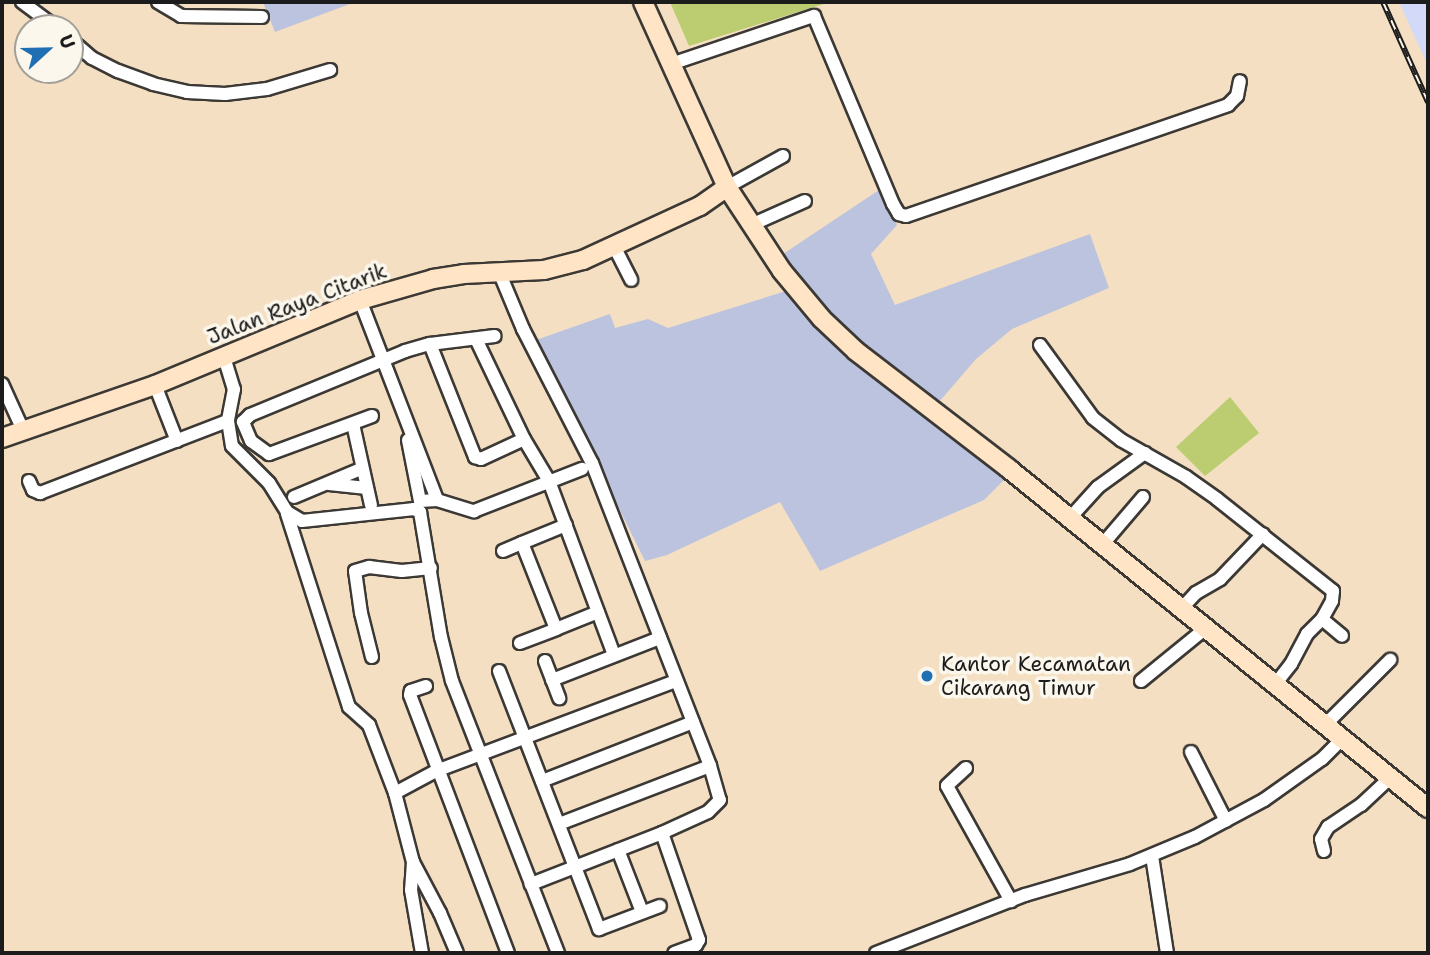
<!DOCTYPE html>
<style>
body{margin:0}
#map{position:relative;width:1430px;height:955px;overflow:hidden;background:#f4dfc3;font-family:"Shantell Sans",sans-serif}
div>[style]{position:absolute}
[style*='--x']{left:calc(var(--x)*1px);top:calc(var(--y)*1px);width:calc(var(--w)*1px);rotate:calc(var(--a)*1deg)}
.built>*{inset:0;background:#d2d9f9}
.industrial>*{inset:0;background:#bcc3de}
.green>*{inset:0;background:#bbcd70}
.roads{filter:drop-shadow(2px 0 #3c3935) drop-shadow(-2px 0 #3c3935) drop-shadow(0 2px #3c3935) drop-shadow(0 -2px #3c3935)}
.street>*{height:12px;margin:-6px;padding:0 6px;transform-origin:6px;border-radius:6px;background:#fff}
.secondary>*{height:18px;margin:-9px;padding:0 9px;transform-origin:9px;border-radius:9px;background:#ffe4c6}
.rail>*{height:6px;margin-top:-3px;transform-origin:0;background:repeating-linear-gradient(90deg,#fbf7ec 0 10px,#1c1c1c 0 20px);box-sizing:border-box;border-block:2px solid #1c1c1c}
.dots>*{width:19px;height:19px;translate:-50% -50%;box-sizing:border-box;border:4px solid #fbf7ec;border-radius:50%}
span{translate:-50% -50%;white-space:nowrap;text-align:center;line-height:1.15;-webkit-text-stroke:7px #fbf7ec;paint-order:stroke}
.street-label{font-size:21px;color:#1c1c1c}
.poi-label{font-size:21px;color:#1c1c1c}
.left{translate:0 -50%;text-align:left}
.frame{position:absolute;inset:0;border:4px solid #1c1c1c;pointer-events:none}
.north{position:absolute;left:14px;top:14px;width:70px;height:70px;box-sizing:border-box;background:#fbf7ec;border:2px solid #a29f99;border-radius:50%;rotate:68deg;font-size:19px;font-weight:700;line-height:28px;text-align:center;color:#1c1c1c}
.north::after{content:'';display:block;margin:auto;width:24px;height:32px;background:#1f6fb2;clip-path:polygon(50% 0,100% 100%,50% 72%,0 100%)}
</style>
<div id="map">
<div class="built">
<i style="clip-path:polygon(1399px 2px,1428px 2px,1428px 66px)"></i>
</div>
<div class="industrial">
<i style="clip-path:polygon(263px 2px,355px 2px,275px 32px)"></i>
<i style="clip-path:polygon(882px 188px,897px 225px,871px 254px,895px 305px,1090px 234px,1109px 288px,1012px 329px,976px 359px,926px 417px,1006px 478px,984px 500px,820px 571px,780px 502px,667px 555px,645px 561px,536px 340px,610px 314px,615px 328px,648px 319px,668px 328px,786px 291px,768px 264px)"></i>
</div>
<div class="green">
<i style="clip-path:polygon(670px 2px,830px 2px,689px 46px)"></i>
<i style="clip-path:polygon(1230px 397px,1259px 433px,1205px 476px,1176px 447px)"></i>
</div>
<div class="roads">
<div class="street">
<i style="--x:22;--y:2;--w:44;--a:36.6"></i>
<i style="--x:158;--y:2;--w:27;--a:31"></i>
<i style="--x:181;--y:16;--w:81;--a:0.7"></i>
<i style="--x:70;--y:39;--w:29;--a:41"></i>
<i style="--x:92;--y:58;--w:29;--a:27"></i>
<i style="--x:118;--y:71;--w:37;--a:20"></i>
<i style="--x:153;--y:84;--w:35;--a:13"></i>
<i style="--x:187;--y:92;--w:38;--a:3"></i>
<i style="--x:225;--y:94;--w:42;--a:-6.8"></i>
<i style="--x:267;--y:89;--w:66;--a:-16.8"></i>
<i style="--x:671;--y:64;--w:151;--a:-18.6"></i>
<i style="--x:814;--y:16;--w:204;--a:67.2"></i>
<i style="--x:893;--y:204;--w:12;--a:59"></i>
<i style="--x:899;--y:214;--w:7;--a:16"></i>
<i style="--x:906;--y:216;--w:341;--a:-19"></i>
<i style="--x:1228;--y:105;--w:13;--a:-45"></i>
<i style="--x:1237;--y:96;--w:15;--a:-79"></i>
<i style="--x:727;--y:187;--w:64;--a:-29"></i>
<i style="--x:751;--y:225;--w:59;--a:-24"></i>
<i style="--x:614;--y:246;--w:38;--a:63"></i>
<i style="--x:500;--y:274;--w:60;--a:67.3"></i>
<i style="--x:523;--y:329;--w:151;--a:62.8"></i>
<i style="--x:592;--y:463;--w:325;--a:68.7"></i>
<i style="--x:710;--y:766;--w:35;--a:74"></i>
<i style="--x:720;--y:800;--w:17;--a:135"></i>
<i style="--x:708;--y:812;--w:51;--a:155.5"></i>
<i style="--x:662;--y:833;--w:141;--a:158.7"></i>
<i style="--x:360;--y:300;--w:214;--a:68.9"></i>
<i style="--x:437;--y:500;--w:39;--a:17"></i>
<i style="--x:474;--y:511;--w:116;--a:-21.3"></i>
<i style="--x:476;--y:339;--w:111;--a:64.4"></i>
<i style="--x:524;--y:439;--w:49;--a:59.2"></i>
<i style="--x:549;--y:481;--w:186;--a:69.5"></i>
<i style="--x:430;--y:344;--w:122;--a:68.3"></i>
<i style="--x:475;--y:457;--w:6;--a:18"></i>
<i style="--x:481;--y:459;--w:47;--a:-24.9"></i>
<i style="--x:1040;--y:345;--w:90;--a:54"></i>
<i style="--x:1093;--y:418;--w:36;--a:38"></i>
<i style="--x:1121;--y:440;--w:75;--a:29.6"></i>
<i style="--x:1186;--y:477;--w:38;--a:35"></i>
<i style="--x:1217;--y:499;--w:148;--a:38.4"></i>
<i style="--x:1333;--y:591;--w:10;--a:96"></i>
<i style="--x:1332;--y:601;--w:21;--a:119"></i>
<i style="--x:1322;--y:619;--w:21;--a:135"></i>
<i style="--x:1307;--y:634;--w:34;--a:118"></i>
<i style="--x:1291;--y:664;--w:24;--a:128"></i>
<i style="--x:224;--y:357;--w:34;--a:73"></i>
<i style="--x:234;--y:389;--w:33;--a:101"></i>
<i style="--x:228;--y:421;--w:25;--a:81"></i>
<i style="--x:232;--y:446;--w:52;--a:45"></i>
<i style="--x:269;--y:483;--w:34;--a:58"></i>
<i style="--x:287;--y:512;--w:17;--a:31"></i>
<i style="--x:302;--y:521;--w:113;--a:-6.1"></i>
<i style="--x:414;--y:509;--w:7;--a:27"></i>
<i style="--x:420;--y:512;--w:127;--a:80.5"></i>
<i style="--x:441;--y:637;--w:45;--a:76"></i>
<i style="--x:452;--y:681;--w:292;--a:68.7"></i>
<i style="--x:2;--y:384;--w:51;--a:65.5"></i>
<i style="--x:155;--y:385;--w:60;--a:68.6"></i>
<i style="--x:372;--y:416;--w:110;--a:159.7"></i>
<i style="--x:269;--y:454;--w:22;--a:-144"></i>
<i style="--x:251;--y:441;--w:21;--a:-113"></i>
<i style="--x:243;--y:422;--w:10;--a:-45"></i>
<i style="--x:250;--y:415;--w:168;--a:-22.4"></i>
<i style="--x:405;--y:351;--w:26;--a:-16"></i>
<i style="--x:430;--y:344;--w:65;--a:-7"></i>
<i style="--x:353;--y:424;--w:83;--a:77.5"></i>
<i style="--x:408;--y:440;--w:62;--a:78.9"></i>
<i style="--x:420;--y:501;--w:17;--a:-3"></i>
<i style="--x:29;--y:481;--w:10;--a:66"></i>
<i style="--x:33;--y:490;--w:8;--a:23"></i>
<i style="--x:40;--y:493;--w:201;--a:-21"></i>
<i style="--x:329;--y:484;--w:38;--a:6"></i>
<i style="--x:294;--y:497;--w:73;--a:-22.7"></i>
<i style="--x:287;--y:514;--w:203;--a:72.2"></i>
<i style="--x:349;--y:707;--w:27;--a:42"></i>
<i style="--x:369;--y:725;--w:73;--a:69.1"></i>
<i style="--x:395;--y:793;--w:71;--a:75.4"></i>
<i style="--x:413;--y:862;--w:58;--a:62.1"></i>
<i style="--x:440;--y:913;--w:43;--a:67"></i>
<i style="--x:1069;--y:519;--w:43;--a:-47.8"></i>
<i style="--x:1098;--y:487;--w:58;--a:-35.9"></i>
<i style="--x:566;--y:525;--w:48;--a:157.8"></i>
<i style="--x:522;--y:543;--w:92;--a:68.4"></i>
<i style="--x:556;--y:629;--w:45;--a:-22"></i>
<i style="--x:1102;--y:545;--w:63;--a:-49.5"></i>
<i style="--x:503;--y:551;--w:21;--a:-23"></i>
<i style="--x:1182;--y:608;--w:21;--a:-47"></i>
<i style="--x:1196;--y:593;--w:28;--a:-30"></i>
<i style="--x:1220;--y:579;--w:62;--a:-46.3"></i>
<i style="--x:1322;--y:619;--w:26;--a:40"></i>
<i style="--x:520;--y:643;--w:39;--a:-21"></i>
<i style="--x:372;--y:657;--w:45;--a:-104"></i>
<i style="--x:361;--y:613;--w:42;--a:-98.1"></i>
<i style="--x:355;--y:571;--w:15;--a:-16"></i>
<i style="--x:369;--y:567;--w:33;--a:7"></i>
<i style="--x:402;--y:571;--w:29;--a:-6"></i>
<i style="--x:545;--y:661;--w:40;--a:69"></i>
<i style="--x:499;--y:671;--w:277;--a:68.8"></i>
<i style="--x:599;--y:929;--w:65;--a:-20.7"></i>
<i style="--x:552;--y:680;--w:116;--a:-21.3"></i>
<i style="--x:1141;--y:681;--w:84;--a:-39.2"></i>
<i style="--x:426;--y:686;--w:16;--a:162"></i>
<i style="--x:411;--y:691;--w:4;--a:104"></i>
<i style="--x:410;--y:695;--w:276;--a:69.2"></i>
<i style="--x:1326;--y:724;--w:91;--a:-45"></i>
<i style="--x:1191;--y:752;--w:77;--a:63.1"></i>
<i style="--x:966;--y:768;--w:26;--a:137"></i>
<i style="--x:947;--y:786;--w:132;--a:60.9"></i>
<i style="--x:542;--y:781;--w:162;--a:-21.3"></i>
<i style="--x:395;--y:793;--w:47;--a:-28.2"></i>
<i style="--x:436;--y:771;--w:255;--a:-20.6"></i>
<i style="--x:559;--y:824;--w:162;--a:-21"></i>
<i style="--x:662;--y:833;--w:113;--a:70.9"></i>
<i style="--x:699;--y:940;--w:6;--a:121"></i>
<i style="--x:696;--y:945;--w:23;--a:160"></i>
<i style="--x:618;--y:850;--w:66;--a:68.8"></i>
<i style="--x:1324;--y:851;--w:12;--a:-104"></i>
<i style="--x:1321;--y:839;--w:14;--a:-60"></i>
<i style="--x:1328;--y:827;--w:40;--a:-34"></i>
<i style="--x:1361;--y:805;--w:40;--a:-43"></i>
<i style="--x:1152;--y:856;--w:98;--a:81.2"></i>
<i style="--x:413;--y:862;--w:28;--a:94"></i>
<i style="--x:411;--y:890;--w:64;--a:80.1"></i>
<i style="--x:876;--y:953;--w:160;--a:-21.3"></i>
<i style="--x:1025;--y:895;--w:109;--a:-16.4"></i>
<i style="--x:1130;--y:864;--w:70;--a:-22.6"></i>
<i style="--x:1195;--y:837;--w:78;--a:-28.2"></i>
<i style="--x:1264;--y:800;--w:71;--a:-35.3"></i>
<i style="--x:1322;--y:759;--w:28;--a:-45"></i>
</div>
<div class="secondary">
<i style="--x:643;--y:2;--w:203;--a:65.6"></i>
<i style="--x:727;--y:187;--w:100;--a:56.8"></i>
<i style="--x:782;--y:271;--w:62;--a:50.2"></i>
<i style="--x:822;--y:319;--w:47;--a:43.3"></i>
<i style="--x:856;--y:351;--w:193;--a:37.6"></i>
<i style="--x:1009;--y:469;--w:539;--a:38.98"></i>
<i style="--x:2;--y:438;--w:162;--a:-19.1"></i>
<i style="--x:155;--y:385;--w:222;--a:-22.5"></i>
<i style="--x:360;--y:300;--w:76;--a:-16"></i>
<i style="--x:433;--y:279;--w:31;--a:-9"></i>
<i style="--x:464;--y:274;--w:80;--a:-2.9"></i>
<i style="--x:544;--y:270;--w:40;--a:-14.4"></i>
<i style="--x:583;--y:260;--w:129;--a:-24.8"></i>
<i style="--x:700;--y:206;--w:33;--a:-35"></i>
</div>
</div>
<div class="rail">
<i style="--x:1383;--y:2;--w:110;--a:65.8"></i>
</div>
<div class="dots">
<i style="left:927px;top:676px;background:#1f6fb2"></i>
</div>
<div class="street-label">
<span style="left:297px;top:304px;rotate:-21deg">Jalan Raya Citarik</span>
</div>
<div class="poi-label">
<span class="left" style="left:941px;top:676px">Kantor Kecamatan<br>Cikarang Timur</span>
</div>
<div class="frame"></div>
<div class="north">U</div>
</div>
